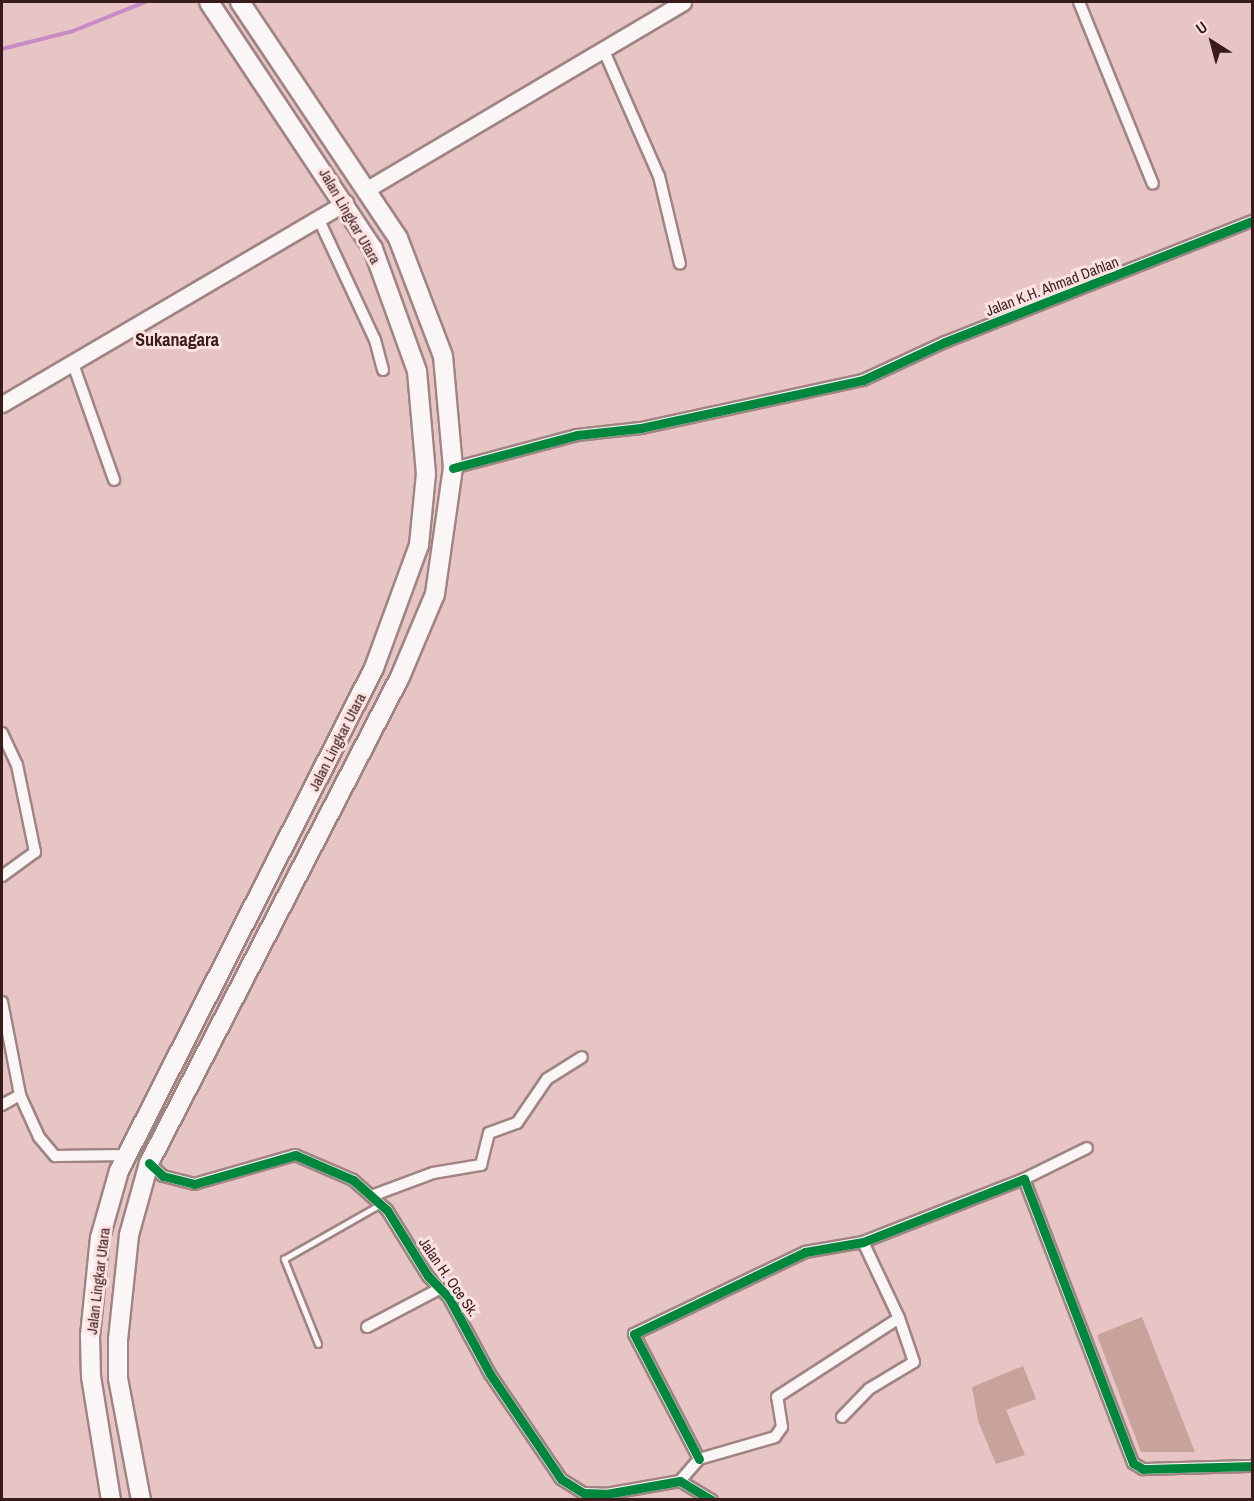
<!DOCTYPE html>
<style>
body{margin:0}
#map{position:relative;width:1254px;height:1501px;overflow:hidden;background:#e7c5c4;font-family:"Archivo Narrow",sans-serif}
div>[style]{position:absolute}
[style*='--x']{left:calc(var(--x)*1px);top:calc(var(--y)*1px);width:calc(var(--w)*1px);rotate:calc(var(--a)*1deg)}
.stream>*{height:4px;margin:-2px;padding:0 2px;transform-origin:2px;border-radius:2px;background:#c78bc6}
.building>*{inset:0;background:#c7a39b}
.roads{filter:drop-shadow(2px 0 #a08484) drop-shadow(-2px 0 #a08484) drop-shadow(0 2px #a08484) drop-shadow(0 -2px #a08484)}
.lane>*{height:5px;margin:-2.5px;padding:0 2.5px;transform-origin:2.5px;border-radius:2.5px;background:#fbf6f6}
.street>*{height:10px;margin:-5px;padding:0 5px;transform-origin:5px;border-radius:5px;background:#fbf6f6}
.secondary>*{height:15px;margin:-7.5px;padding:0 7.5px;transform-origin:7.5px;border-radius:7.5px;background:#fbf6f6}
.primary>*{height:18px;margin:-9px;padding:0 9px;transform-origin:9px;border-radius:9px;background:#fbf6f6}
.cycleway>*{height:9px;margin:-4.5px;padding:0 4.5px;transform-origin:4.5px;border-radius:4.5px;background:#00873e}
span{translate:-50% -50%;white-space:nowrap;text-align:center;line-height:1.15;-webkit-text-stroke:6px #fce3e2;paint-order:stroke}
.street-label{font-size:15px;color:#381b1b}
.quarter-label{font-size:18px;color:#381b1b;font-weight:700}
.frame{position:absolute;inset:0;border:3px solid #381b1b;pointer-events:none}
.north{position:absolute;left:1182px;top:12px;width:60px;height:60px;-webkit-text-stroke:4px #fce3e2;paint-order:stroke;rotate:324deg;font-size:16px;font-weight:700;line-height:24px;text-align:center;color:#381b1b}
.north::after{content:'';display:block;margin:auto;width:21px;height:27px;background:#381b1b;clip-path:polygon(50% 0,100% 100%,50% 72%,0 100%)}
</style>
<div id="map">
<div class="stream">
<i style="--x:2;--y:49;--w:73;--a:-14.2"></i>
<i style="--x:73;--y:31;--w:78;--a:-21.9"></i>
</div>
<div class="building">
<i style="clip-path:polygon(1142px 1317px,1195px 1452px,1141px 1452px,1097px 1335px)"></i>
<i style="clip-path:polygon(1023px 1366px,1036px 1399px,1006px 1410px,1025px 1455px,996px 1464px,978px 1421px,972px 1387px)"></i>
</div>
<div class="roads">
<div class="lane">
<i style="--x:318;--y:1344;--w:92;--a:-111.8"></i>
<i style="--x:284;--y:1259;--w:112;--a:-29.6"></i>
</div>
<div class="street">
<i style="--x:1079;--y:2;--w:196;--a:67.9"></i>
<i style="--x:604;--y:51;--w:137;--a:66.3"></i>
<i style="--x:659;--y:176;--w:90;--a:76.6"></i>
<i style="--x:319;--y:220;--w:132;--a:65"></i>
<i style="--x:375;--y:340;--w:31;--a:75"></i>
<i style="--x:73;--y:364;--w:123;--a:70.5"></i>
<i style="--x:453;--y:468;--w:128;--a:-14.9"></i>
<i style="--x:577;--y:435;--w:64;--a:-6.2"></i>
<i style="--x:641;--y:428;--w:227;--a:-12.2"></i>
<i style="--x:863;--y:380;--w:90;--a:-24.9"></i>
<i style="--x:945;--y:342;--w:330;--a:-21.5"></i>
<i style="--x:2;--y:733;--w:35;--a:65"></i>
<i style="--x:17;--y:765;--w:89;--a:78.3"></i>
<i style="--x:35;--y:852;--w:41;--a:144"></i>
<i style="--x:2;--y:1002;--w:95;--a:79"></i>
<i style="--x:20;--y:1095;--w:21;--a:151"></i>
<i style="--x:20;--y:1095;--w:46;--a:65.7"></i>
<i style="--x:39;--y:1137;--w:25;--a:50"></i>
<i style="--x:55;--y:1156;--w:70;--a:-0.8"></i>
<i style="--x:149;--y:1163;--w:19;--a:43"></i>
<i style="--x:163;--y:1176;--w:32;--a:14"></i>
<i style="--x:194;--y:1184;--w:105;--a:-16"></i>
<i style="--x:295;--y:1155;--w:63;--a:23.3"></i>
<i style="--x:353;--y:1180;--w:45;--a:41.4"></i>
<i style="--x:387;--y:1210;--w:78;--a:58.2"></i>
<i style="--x:428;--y:1276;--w:30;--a:46"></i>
<i style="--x:449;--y:1298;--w:86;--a:61.7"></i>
<i style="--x:490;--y:1374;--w:127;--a:55.9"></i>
<i style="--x:561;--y:1479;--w:26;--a:32"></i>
<i style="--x:583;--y:1493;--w:23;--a:2"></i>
<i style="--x:606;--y:1494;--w:75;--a:-10"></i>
<i style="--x:680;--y:1481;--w:37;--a:31"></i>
<i style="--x:1024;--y:1179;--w:70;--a:-26.2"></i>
<i style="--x:374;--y:1195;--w:63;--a:-20.4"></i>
<i style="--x:433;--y:1173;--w:49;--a:-9.5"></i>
<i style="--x:481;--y:1165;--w:33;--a:-76"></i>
<i style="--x:489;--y:1133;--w:30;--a:-20"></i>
<i style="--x:517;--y:1123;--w:53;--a:-55.7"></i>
<i style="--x:547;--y:1079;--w:41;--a:-32.2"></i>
<i style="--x:367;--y:1327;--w:81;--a:-27.8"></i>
<i style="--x:842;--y:1417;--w:39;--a:-46"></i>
<i style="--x:869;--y:1389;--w:52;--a:-31"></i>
<i style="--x:914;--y:1362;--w:46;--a:-108.8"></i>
<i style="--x:699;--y:1459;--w:141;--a:-117.5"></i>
<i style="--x:634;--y:1334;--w:190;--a:-25.6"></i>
<i style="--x:805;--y:1252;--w:59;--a:-9.8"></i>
<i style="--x:863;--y:1242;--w:173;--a:-21.4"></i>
<i style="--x:1024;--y:1179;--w:304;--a:69"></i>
<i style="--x:1133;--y:1463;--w:12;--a:31"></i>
<i style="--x:1143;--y:1469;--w:109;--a:-1.6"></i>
<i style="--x:680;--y:1481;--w:29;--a:-49"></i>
<i style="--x:699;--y:1459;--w:79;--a:-16.1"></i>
<i style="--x:775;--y:1437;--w:12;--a:-55"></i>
<i style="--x:782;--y:1427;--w:30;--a:-99"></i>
<i style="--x:777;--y:1397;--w:145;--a:-32.9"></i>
<i style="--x:899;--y:1318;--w:84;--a:-115.3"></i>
</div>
<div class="secondary">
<i style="--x:369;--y:188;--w:365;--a:-30.6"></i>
<i style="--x:2;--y:404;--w:398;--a:-30.4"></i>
</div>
<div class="primary">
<i style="--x:111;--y:1500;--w:125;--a:-99.2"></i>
<i style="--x:91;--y:1377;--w:41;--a:-91.4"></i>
<i style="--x:90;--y:1336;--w:99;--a:-84.2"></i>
<i style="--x:100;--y:1238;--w:70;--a:-74.2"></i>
<i style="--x:119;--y:1171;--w:564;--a:-63.12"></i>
<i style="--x:374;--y:668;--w:131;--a:-69.9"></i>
<i style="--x:419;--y:545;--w:71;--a:-84.4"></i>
<i style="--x:426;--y:474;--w:103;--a:-95"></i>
<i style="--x:417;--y:371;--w:130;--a:-109.8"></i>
<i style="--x:373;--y:249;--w:296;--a:-123.6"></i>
<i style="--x:141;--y:1500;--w:124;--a:-100.7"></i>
<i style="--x:118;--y:1378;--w:38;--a:-90"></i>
<i style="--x:118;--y:1340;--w:106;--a:-84"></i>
<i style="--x:129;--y:1235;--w:75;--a:-74.5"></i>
<i style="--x:149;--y:1163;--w:547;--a:-62.69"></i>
<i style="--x:400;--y:677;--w:90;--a:-67.1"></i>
<i style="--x:435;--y:594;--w:127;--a:-81.9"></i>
<i style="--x:453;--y:468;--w:112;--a:-95.1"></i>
<i style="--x:443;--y:356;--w:126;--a:-110.9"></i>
<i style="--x:398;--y:238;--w:284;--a:-123.8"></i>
</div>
</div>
<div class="cycleway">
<i style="--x:453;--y:468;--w:128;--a:-14.9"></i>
<i style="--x:577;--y:435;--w:64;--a:-6.2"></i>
<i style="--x:641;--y:428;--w:227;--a:-12.2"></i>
<i style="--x:863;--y:380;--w:90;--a:-24.9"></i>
<i style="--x:945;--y:342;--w:330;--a:-21.5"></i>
<i style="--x:149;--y:1163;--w:19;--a:43"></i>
<i style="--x:163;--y:1176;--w:32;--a:14"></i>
<i style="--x:194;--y:1184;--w:105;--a:-16"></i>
<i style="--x:295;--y:1155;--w:63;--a:23.3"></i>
<i style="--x:353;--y:1180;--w:45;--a:41.4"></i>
<i style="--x:387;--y:1210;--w:78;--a:58.2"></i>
<i style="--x:428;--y:1276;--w:30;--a:46"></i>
<i style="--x:449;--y:1298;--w:86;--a:61.7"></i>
<i style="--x:490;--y:1374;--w:127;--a:55.9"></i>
<i style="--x:561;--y:1479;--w:26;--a:32"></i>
<i style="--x:583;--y:1493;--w:23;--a:2"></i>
<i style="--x:606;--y:1494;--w:75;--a:-10"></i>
<i style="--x:680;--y:1481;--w:37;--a:31"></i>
<i style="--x:699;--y:1459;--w:141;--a:-117.5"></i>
<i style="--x:634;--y:1334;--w:190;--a:-25.6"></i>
<i style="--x:805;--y:1252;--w:59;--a:-9.8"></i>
<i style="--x:863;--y:1242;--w:173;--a:-21.4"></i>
<i style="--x:1024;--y:1179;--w:304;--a:69"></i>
<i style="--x:1133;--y:1463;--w:12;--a:31"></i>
<i style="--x:1143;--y:1469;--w:109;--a:-1.6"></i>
</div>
<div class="street-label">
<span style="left:350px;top:216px;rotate:60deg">Jalan Lingkar Utara</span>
<span style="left:1052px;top:286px;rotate:-21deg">Jalan K.H. Ahmad Dahlan</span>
<span style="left:337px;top:742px;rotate:-63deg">Jalan Lingkar Utara</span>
<span style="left:449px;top:1277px;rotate:55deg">Jalan H. Oce Sk.</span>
<span style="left:98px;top:1281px;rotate:-83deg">Jalan Lingkar Utara</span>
</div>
<div class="quarter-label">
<span style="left:177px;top:340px">Sukanagara</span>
</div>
<div class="frame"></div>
<div class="north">U</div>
</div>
